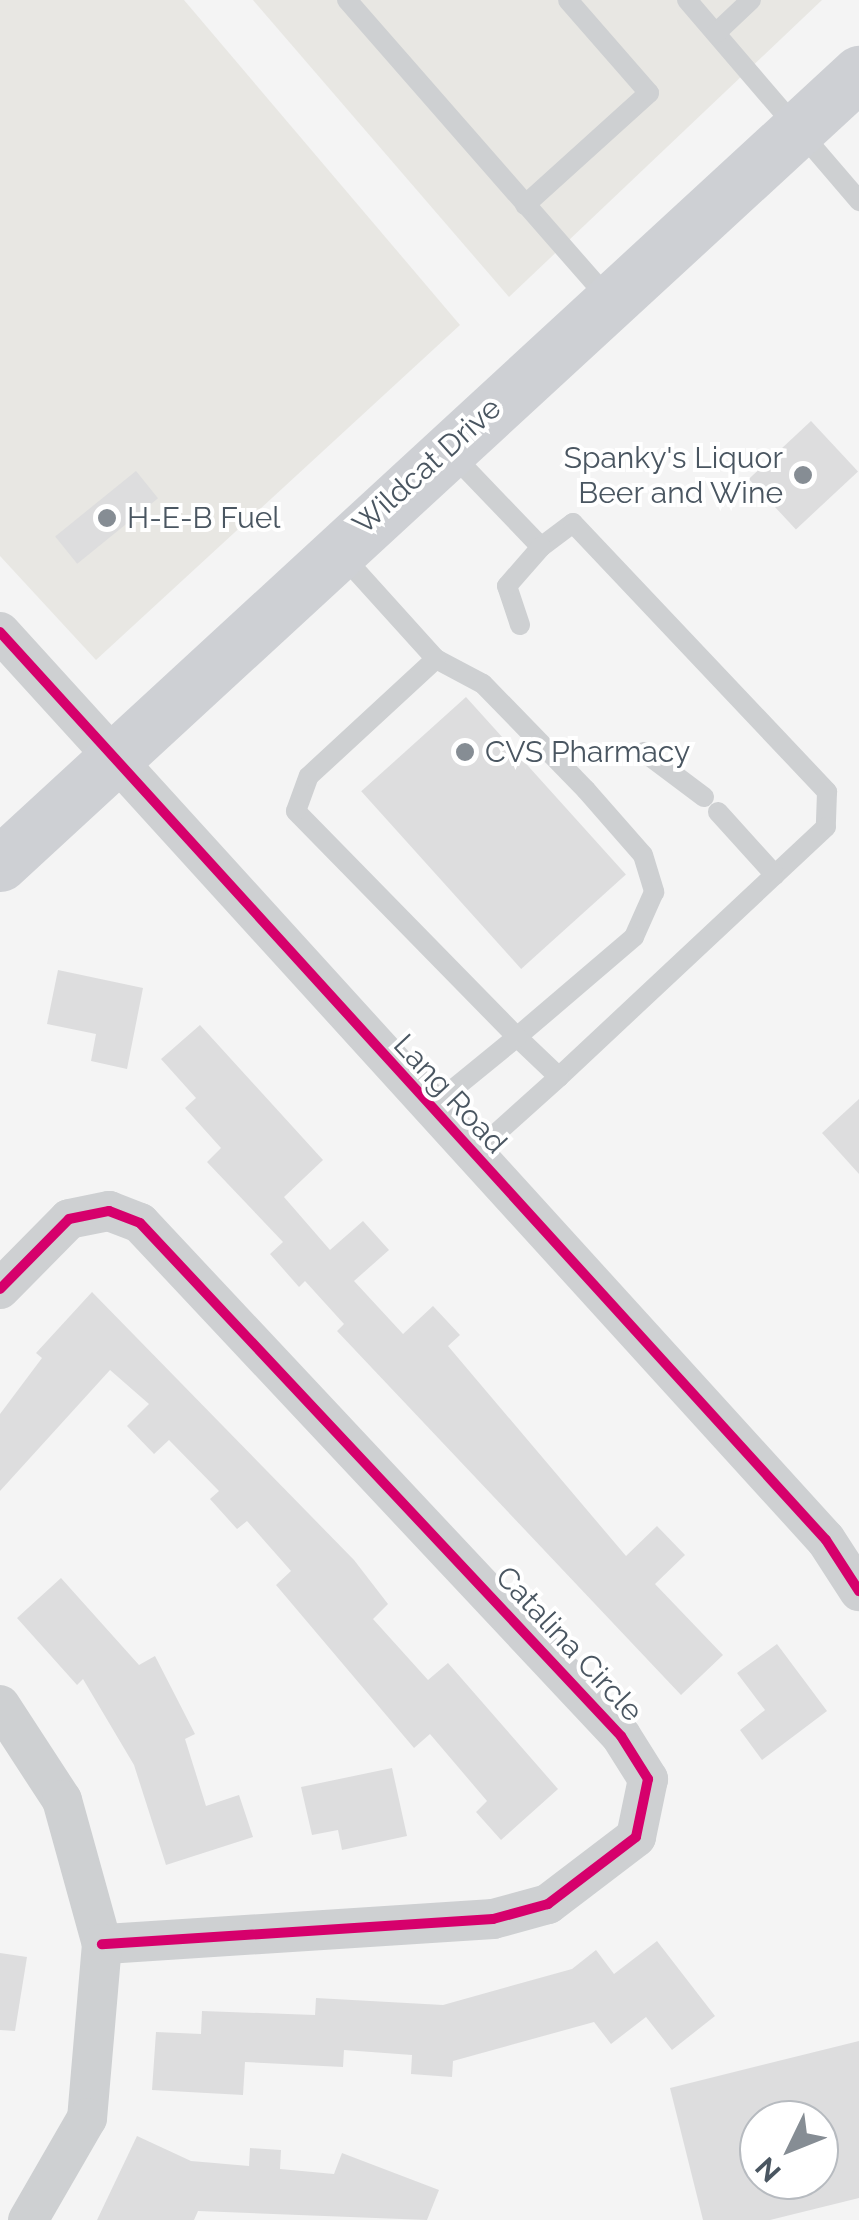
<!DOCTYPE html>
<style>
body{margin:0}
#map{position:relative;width:859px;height:2220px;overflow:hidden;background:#f4f4f4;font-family:Raleway,sans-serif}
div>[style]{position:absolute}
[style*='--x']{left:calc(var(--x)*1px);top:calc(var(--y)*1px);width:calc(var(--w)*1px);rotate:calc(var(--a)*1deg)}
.commercial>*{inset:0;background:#e8e7e3}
.building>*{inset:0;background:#ddddde;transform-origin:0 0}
.lane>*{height:20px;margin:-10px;padding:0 10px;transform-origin:10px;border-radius:10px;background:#ced0d2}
.street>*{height:40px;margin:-20px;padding:0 20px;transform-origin:20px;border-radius:20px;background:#ced0d2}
.secondary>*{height:55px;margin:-27.5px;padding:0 27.5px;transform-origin:27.5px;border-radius:27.5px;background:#ced0d4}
.cycleway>*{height:10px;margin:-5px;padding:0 5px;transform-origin:5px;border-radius:5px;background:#d6006c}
.dots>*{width:28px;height:28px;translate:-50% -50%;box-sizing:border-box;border:5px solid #fff;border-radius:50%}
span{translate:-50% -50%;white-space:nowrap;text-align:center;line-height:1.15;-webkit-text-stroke:8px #fff;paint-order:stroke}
.poi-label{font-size:30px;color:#4a5661}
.right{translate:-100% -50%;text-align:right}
.left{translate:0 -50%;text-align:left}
.street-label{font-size:30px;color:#4a5661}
.north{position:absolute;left:739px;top:2100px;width:100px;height:100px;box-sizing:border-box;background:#fff;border:2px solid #b7bbc0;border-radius:50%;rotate:227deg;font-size:28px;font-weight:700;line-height:40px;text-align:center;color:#4a5661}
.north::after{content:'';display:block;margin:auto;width:35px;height:45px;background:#868d94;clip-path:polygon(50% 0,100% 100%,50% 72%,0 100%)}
</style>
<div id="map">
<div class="commercial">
<i style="clip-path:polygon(0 0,184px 0,460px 325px,96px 660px,0 556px)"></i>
<i style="clip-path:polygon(253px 0,822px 0,509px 297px)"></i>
</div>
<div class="building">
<i style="left:811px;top:421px;width:69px;height:85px;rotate:47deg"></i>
<i style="left:136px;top:471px;width:35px;height:104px;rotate:51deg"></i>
<i style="left:466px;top:697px;width:239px;height:141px;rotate:48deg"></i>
<i style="clip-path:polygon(58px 970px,143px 988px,127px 1069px,91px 1061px,96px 1034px,47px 1024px)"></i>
<i style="clip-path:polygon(200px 1025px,323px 1160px,284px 1197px,330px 1250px,363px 1221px,389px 1250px,354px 1281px,403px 1334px,433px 1306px,460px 1335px,448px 1346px,626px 1556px,657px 1526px,685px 1555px,655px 1584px,723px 1655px,681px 1695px,337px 1331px,344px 1324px,305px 1281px,299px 1287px,270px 1254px,283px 1242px,207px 1162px,221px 1148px,185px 1108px,196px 1098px,161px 1059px)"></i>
<i style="clip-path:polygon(859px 1099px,859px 1174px,822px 1133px)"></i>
<i style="clip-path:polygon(92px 1292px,354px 1560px,388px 1604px,373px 1619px,428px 1680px,448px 1663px,558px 1789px,501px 1840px,476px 1812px,487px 1801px,430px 1734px,414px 1748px,276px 1585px,291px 1571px,247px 1521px,237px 1529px,210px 1499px,219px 1491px,169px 1440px,154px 1454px,127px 1426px,149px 1404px,110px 1370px,0 1491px,0 1414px,42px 1358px,36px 1353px)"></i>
<i style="clip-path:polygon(61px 1578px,139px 1665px,155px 1656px,195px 1734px,185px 1739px,206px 1806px,239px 1795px,253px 1837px,166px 1865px,134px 1765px,83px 1679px,77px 1685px,17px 1618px)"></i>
<i style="clip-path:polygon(777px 1644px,827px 1711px,762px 1760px,740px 1730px,765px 1710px,737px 1673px)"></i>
<i style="clip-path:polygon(392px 1768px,407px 1836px,342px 1850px,338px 1830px,312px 1835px,301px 1787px)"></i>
<i style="clip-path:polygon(657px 1941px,715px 2016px,672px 2050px,646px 2017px,611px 2044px,594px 2022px,453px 2061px,452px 2077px,411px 2074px,412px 2055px,344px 2050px,343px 2067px,245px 2062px,243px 2095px,152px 2090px,156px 2032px,201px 2034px,202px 2011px,315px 2015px,316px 1998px,443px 2005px,572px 1969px,596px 1950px,614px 1974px)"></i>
<i style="clip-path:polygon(0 1953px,27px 1957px,15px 2031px,0 2030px)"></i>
<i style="clip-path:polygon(evenodd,859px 2041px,859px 2198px,770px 2220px,703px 2220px,670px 2088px,859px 2041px,759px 2120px,819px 2120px,819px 2180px,759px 2180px,759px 2120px)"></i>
<i style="clip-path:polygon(137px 2136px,191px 2161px,249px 2166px,250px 2148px,281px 2150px,280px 2169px,334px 2174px,342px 2153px,439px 2190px,427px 2220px,198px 2211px,194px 2220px,97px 2220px)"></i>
</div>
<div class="lane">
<i style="--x:347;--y:0;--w:398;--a:48.8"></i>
<i style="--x:687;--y:0;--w:265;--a:49.4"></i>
<i style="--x:716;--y:33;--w:48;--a:-43.3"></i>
<i style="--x:525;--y:205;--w:167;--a:-42.1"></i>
<i style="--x:649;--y:93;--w:123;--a:-131.1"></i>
<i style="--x:449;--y:451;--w:133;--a:46.2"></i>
<i style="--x:541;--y:547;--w:40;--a:-37"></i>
<i style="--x:573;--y:523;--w:370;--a:46.6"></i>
<i style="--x:827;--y:792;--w:35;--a:92"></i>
<i style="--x:826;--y:827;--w:366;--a:136.9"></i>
<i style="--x:341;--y:554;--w:142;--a:47.9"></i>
<i style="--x:436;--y:659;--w:53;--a:28"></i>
<i style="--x:483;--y:684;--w:148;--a:45.8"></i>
<i style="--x:586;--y:790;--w:86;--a:48.8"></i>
<i style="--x:643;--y:855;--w:39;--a:73"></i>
<i style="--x:654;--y:892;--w:49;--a:114"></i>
<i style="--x:634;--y:937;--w:154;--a:139.5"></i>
<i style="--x:517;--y:1037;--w:58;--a:43.6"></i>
<i style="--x:559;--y:1077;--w:117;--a:138.1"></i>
<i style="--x:520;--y:625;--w:41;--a:-108.4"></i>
<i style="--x:507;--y:586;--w:52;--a:-48.9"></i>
<i style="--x:644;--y:752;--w:75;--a:36.9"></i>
<i style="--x:718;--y:812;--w:85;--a:47.9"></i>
<i style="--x:430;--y:1108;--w:112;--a:-39.2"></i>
<i style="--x:517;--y:1037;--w:316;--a:-134.4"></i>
<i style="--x:296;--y:811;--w:37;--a:-70"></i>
<i style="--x:309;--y:776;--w:173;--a:-42.7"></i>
</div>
<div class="street">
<i style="--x:0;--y:632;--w:1227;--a:47.71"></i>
<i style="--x:826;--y:1540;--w:61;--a:57.1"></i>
<i style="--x:0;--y:1289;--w:98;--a:-45.4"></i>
<i style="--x:69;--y:1219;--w:41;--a:-11.3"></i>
<i style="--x:109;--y:1211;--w:33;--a:21"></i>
<i style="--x:140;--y:1223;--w:703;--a:46.84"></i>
<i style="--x:621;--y:1736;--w:51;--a:57.9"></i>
<i style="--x:648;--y:1779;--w:59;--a:101.7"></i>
<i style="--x:636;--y:1837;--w:111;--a:142.7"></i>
<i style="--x:548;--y:1904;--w:57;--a:164.7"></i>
<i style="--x:493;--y:1919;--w:392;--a:176.3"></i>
<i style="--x:0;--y:1705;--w:113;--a:56.9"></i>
<i style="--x:62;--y:1800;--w:149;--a:74.5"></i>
<i style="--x:102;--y:1944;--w:175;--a:94.9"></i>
<i style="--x:87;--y:2118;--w:118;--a:120"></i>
</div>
<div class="secondary">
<i style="--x:0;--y:864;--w:1168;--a:-42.64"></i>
</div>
<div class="cycleway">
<i style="--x:0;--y:632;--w:1227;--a:47.71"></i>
<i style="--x:826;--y:1540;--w:61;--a:57.1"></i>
<i style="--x:0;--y:1289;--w:98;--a:-45.4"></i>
<i style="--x:69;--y:1219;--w:41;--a:-11.3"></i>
<i style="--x:109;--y:1211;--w:33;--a:21"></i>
<i style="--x:140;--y:1223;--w:703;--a:46.84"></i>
<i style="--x:621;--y:1736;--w:51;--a:57.9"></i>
<i style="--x:648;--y:1779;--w:59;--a:101.7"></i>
<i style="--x:636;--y:1837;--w:111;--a:142.7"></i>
<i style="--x:548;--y:1904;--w:57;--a:164.7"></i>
<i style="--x:493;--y:1919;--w:392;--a:176.3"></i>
</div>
<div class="dots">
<i style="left:803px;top:475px;background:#868d94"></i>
<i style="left:107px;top:518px;background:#868d94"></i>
<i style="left:465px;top:752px;background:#868d94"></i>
</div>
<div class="poi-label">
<span class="right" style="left:783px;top:475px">Spanky's Liquor<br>Beer and Wine</span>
<span class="left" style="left:127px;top:518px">H-E-B Fuel</span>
<span class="left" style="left:485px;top:752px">CVS Pharmacy</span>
</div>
<div class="street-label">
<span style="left:427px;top:466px;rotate:-42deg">Wildcat Drive</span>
<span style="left:450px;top:1094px;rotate:47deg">Lang Road</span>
<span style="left:569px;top:1644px;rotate:47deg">Catalina Circle</span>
</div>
<div class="north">N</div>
</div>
